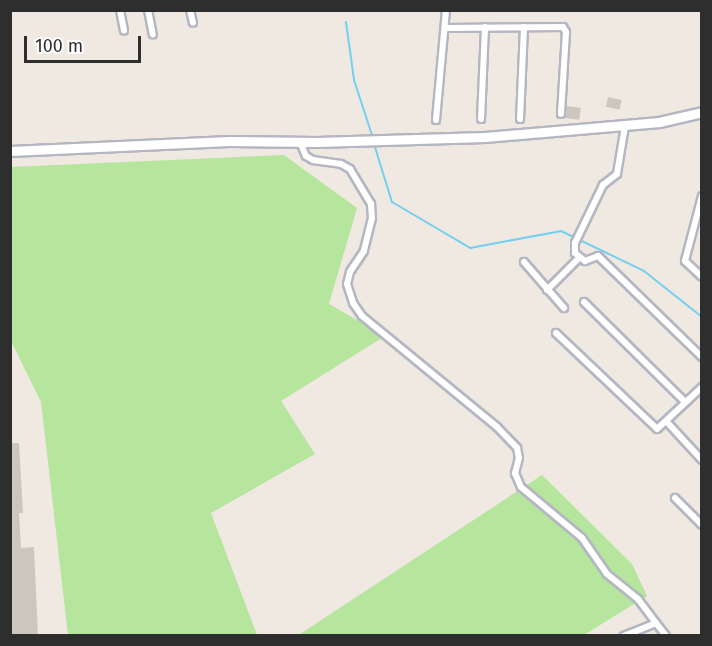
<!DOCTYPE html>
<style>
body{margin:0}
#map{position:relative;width:712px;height:646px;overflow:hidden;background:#efe9e1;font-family:"Fira Sans",sans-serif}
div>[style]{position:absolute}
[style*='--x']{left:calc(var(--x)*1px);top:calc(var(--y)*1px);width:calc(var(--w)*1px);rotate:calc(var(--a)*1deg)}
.green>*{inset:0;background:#b6e59e}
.stream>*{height:2px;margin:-1px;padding:0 1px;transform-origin:1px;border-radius:1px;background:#75cff0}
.building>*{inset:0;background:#cbc7bf;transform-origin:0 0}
.roads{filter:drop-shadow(2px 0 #b4b7c1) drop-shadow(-2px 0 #b4b7c1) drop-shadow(0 2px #b4b7c1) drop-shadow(0 -2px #b4b7c1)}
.street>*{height:6px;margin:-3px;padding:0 3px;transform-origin:3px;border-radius:3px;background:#fff}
.secondary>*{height:9px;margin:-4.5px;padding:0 4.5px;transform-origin:4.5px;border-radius:4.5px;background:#fff}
span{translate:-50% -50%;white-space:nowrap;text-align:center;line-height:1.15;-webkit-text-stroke:5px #fff;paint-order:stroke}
.frame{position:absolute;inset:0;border:12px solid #2e2e2e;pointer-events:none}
.scale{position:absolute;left:24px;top:36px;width:117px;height:27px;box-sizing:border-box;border:3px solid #2e2e2e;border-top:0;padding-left:8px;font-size:18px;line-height:21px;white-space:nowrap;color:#2e2e2e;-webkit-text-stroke:4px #fff;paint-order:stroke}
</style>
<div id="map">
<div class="green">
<i style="clip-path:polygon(284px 155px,357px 208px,329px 304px,385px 336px,281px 401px,315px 454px,211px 513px,257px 635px,68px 635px,41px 402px,11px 341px,11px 167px)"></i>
<i style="clip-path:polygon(542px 475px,632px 564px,647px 596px,584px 635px,297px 636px)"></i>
</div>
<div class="stream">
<i style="--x:346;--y:22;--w:59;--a:82.1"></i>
<i style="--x:354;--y:80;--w:61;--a:71.9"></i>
<i style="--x:374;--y:144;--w:61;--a:72.8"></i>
<i style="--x:392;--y:202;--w:91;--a:30.5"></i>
<i style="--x:470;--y:248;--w:93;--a:-10.6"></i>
<i style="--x:561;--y:231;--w:92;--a:25.7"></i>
<i style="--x:644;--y:271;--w:74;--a:38.4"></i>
</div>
<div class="building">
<i style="left:608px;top:97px;width:14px;height:10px;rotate:12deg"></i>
<i style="left:567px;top:106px;width:14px;height:12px;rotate:8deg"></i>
<i style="clip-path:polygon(10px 443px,19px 443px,23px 513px,19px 513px,21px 548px,34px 547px,38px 636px,10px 636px)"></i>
</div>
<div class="roads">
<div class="street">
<i style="--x:120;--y:10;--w:21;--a:79"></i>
<i style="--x:148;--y:10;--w:25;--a:79"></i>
<i style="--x:190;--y:10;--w:13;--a:77"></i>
<i style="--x:445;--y:28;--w:118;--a:-0.5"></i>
<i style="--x:563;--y:27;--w:6;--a:59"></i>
<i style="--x:566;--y:32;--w:82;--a:93.5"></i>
<i style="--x:481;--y:119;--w:92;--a:-87.5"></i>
<i style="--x:520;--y:119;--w:92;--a:-87.5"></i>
<i style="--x:436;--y:120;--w:110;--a:-84.8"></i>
<i style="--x:625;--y:126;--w:49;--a:99.5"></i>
<i style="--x:617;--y:174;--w:18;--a:142"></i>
<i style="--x:603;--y:185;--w:64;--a:115.8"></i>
<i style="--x:575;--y:243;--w:10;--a:90"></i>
<i style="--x:575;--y:253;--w:13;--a:39"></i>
<i style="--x:585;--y:261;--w:14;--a:-21"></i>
<i style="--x:598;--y:256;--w:145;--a:44.2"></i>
<i style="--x:300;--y:142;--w:15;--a:67"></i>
<i style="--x:306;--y:156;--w:8;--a:30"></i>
<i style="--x:313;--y:160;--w:28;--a:8"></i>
<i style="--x:341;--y:164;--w:10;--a:29"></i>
<i style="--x:350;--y:169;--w:41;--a:59"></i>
<i style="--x:371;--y:204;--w:14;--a:86"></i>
<i style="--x:372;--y:218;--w:34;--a:104"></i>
<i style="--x:364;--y:251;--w:25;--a:124"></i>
<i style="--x:350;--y:272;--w:12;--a:104"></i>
<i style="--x:347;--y:284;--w:20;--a:72"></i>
<i style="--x:353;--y:303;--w:16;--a:55"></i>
<i style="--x:362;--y:316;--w:175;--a:39.4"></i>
<i style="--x:497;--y:427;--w:29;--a:46"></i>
<i style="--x:517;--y:448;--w:10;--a:79"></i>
<i style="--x:519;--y:458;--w:16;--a:105"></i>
<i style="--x:515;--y:473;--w:15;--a:67"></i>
<i style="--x:521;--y:487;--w:80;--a:39.9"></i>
<i style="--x:582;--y:538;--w:44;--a:55.2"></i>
<i style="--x:607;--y:574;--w:40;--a:39"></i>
<i style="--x:638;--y:599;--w:30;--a:53"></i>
<i style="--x:656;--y:623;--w:35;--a:158"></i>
<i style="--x:702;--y:196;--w:67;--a:104.7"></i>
<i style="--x:685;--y:261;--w:23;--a:43"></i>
<i style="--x:524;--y:262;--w:61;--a:49"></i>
<i style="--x:547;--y:290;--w:45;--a:-45"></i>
<i style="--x:584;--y:302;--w:142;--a:44.7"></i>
<i style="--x:556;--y:333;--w:139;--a:43.5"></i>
<i style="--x:657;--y:429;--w:62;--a:-43"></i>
<i style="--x:666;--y:421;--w:53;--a:47.3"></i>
<i style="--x:675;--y:498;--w:38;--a:45"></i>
<i style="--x:656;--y:623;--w:16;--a:52"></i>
</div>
<div class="secondary">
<i style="--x:10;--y:151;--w:219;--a:-2.6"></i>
<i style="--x:229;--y:141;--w:87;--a:0.7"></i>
<i style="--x:316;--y:142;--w:169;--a:-1.7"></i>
<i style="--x:485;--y:137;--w:175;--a:-4.9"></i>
<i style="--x:659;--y:122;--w:44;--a:-13.1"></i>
</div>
</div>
<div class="frame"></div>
<div class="scale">100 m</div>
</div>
